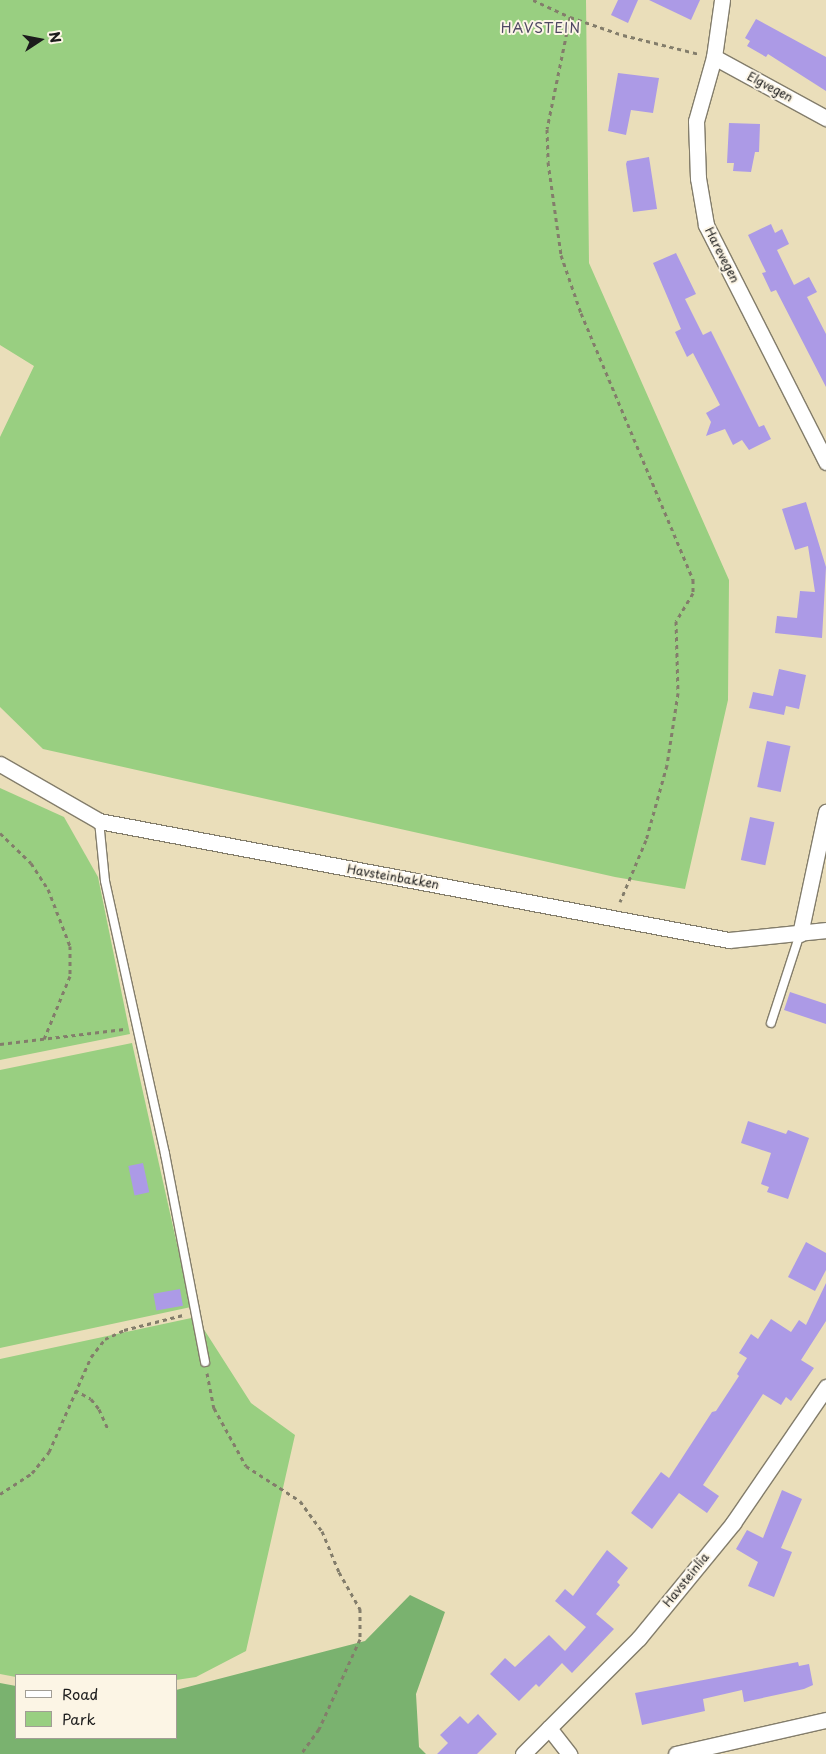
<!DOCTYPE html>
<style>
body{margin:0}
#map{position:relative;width:826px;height:1754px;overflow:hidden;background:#eadeba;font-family:"Playpen Sans",sans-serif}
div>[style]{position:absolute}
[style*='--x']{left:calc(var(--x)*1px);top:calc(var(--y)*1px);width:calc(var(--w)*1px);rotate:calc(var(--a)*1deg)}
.green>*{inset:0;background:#99cf81}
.forest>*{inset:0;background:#7ab26f}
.building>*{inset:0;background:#ac9ae6;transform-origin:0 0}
.path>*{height:3px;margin-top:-1.5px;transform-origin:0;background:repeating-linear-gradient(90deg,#837d6b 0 4px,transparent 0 8px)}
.roads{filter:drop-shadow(1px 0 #837d6b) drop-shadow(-1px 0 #837d6b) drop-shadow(0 1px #837d6b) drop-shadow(0 -1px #837d6b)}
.service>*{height:8px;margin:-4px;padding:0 4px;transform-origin:4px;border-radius:4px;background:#fff}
.minor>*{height:15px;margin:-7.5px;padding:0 7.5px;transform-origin:7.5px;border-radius:7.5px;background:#fff}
span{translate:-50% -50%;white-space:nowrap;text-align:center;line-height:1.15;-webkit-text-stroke:4px #fcf5e5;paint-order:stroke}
.street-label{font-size:12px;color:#1c1c1c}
.neighbourhood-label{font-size:14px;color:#4e4863;letter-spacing:1px}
.legend{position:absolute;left:15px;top:1674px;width:162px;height:65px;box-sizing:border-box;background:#fcf5e5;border:1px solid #a29e95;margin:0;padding:6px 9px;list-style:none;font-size:15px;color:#1c1c1c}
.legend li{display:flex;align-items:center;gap:10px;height:25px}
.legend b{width:25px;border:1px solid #a29e95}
.north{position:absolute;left:15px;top:15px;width:50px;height:50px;-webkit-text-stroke:4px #fcf5e5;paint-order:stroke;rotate:79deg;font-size:14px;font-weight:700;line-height:20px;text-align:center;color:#1c1c1c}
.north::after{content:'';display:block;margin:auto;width:18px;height:22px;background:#1c1c1c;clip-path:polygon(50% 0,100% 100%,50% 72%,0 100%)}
</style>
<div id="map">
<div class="green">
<i style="clip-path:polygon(0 0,586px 0,589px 263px,729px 580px,728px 700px,685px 889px,615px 877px,43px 749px,0 707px,0 437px,34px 366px,0 345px)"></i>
<i style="clip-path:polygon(0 788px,64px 817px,98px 877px,130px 1034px,0 1060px)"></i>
<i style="clip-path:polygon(132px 1043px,191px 1307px,0 1348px,0 1070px)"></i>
<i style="clip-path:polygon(196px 1317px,251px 1403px,295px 1435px,246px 1651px,196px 1677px,176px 1680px,176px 1675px,16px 1677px,0 1674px,0 1359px)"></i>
</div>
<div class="forest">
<i style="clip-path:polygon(410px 1595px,445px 1612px,416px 1694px,419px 1747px,426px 1754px,0 1754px,0 1683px,16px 1686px,16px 1738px,176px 1738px,176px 1690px,365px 1641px)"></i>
</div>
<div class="building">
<i style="clip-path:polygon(618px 0,638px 0,628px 23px,611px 15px)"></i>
<i style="clip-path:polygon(649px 0,700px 0,691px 20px)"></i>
<i style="clip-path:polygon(756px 19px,826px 57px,826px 91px,768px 54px,766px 57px,747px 46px,750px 41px,745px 38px)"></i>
<i style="clip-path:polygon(618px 73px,659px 78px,653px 113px,631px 110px,626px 135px,608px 131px)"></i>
<i style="clip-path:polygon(729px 123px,760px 124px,759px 152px,755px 152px,751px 172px,733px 171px,734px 163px,727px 163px)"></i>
<i style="clip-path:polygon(649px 157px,657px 209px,633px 212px,626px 164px,627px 161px)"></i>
<i style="clip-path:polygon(771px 224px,775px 233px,782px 229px,789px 244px,777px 250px,794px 285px,809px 277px,817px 292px,807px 297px,826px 334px,826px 387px,776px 290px,771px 292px,762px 273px,766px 272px,748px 235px)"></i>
<i style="clip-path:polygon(676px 253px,696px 294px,685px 299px,703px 335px,711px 331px,759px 427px,764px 425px,771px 439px,749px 450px,742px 440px,733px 445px,725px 429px,706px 436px,711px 422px,706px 413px,720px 405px,693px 353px,687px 357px,675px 332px,681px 329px,653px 263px)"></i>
<i style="clip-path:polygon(806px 502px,826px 567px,822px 638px,775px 633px,777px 616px,797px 618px,800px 591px,815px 592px,808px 546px,795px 550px,782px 509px)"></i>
<i style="clip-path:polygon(779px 669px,806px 675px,799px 709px,786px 706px,784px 715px,749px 708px,753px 692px,773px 696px)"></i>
<i style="left:767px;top:741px;width:24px;height:47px;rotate:12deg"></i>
<i style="left:750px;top:817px;width:25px;height:44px;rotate:12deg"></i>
<i style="clip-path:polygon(790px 992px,826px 1004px,826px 1024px,784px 1010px)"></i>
<i style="clip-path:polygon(748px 1121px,786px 1134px,788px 1130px,809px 1138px,788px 1199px,767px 1192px,769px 1187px,761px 1184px,771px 1153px,741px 1143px)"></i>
<i style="left:143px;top:1163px;width:30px;height:15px;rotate:78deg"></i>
<i style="clip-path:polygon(806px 1242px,826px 1253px,826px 1270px,815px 1291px,788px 1277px)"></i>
<i style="clip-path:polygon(826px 1283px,826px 1321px,801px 1360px,814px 1368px,791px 1401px,786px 1397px,781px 1405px,763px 1394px,703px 1485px,719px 1496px,707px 1513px,679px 1493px,652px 1529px,631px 1513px,661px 1472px,669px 1478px,712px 1412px,716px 1411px,739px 1376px,737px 1374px,747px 1358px,739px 1353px,751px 1334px,758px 1339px,771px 1319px,791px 1332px,799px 1320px,806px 1325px)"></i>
<i style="left:180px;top:1289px;width:17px;height:27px;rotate:80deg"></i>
<i style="clip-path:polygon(782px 1490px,802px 1499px,781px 1548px,792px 1552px,774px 1597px,748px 1586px,758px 1562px,736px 1549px,747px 1530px,763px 1538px)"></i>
<i style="clip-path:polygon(607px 1550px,628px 1568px,617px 1582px,620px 1585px,596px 1614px,614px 1629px,572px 1673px,562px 1663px,539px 1687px,536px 1684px,519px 1701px,490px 1674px,505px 1658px,515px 1667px,549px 1635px,565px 1651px,586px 1627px,555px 1601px,565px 1589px,573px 1596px)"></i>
<i style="clip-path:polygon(798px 1662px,799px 1666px,809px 1664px,813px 1685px,804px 1689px,744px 1702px,742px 1690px,703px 1699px,705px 1711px,642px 1725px,635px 1693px)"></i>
<i style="clip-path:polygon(478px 1714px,497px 1734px,477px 1754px,437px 1754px,448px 1743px,440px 1735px,460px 1716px,468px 1724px)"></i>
</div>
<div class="path">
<i style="--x:533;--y:0;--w:41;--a:24.7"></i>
<i style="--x:570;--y:17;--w:114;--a:101.6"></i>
<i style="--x:547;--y:129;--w:33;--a:88"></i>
<i style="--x:548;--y:162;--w:94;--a:82"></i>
<i style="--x:561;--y:255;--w:61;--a:71"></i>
<i style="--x:581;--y:313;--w:290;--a:67.2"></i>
<i style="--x:693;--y:580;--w:13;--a:90"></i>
<i style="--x:693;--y:593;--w:33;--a:121"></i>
<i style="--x:676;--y:621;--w:72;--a:88.4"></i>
<i style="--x:678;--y:693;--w:73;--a:98.7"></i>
<i style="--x:667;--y:765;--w:78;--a:105.6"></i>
<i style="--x:646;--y:840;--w:67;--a:112.8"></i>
<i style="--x:570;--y:17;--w:56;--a:18.8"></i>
<i style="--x:623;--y:35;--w:78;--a:14"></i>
<i style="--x:0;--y:833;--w:43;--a:44.1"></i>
<i style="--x:31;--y:863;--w:31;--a:57"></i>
<i style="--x:48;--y:889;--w:61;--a:68.9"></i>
<i style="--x:70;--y:946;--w:30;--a:90"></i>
<i style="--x:70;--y:976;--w:68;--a:112.4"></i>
<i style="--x:0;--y:1044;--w:125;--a:-6.9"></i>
<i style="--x:207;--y:1373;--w:36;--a:79"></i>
<i style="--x:214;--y:1408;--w:66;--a:61.1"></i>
<i style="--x:246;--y:1466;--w:64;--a:32.9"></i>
<i style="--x:300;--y:1501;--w:37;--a:54"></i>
<i style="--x:322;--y:1531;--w:44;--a:67.5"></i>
<i style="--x:339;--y:1572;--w:43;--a:60.4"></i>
<i style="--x:360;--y:1609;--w:30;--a:90"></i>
<i style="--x:360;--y:1639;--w:99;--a:114.5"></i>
<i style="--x:319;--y:1729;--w:31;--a:126"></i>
<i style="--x:75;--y:1390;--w:18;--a:29"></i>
<i style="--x:91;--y:1399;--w:13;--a:51"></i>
<i style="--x:99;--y:1409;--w:24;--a:66"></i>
<i style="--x:0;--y:1494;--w:38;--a:-33"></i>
<i style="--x:32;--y:1473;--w:27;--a:-51"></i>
<i style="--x:49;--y:1452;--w:104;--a:-66.1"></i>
<i style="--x:91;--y:1357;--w:23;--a:-52"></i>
<i style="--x:105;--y:1339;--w:21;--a:-25"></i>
<i style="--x:124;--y:1330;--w:61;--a:-14.3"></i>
</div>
<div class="roads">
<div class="service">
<i style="--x:99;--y:821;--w:60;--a:84.3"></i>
<i style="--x:105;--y:881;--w:280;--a:77.6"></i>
<i style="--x:165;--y:1154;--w:212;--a:79.1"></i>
<i style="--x:771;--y:1023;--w:94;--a:-72"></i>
</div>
<div class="minor">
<i style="--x:722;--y:0;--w:58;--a:98"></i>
<i style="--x:714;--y:57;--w:66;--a:105.7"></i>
<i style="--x:696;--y:121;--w:57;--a:88"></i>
<i style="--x:698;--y:178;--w:48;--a:80.3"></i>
<i style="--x:706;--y:225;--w:266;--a:63.1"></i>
<i style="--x:714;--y:57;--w:128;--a:28.6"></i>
<i style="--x:0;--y:764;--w:114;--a:29.9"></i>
<i style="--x:99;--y:821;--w:641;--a:10.7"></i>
<i style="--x:729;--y:940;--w:98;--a:-5.9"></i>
<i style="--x:800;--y:934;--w:125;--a:-78"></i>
<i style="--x:549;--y:1728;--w:33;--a:52"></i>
<i style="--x:523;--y:1754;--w:164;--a:-45"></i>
<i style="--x:639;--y:1638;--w:149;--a:-50.7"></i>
<i style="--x:733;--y:1523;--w:165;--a:-55.6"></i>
<i style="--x:676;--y:1754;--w:154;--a:-12.8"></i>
</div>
</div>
<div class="street-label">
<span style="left:770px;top:87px;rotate:28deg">Elgvegen</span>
<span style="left:722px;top:255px;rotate:63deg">Harevegen</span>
<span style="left:393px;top:877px;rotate:10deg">Havsteinbakken</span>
<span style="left:686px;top:1580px;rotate:-51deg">Havsteinlia</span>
</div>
<div class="neighbourhood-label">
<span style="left:541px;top:28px">HAVSTEIN</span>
</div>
<ul class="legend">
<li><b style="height:6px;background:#fff"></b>Road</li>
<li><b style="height:14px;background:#99cf81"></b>Park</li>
</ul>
<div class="north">N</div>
</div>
